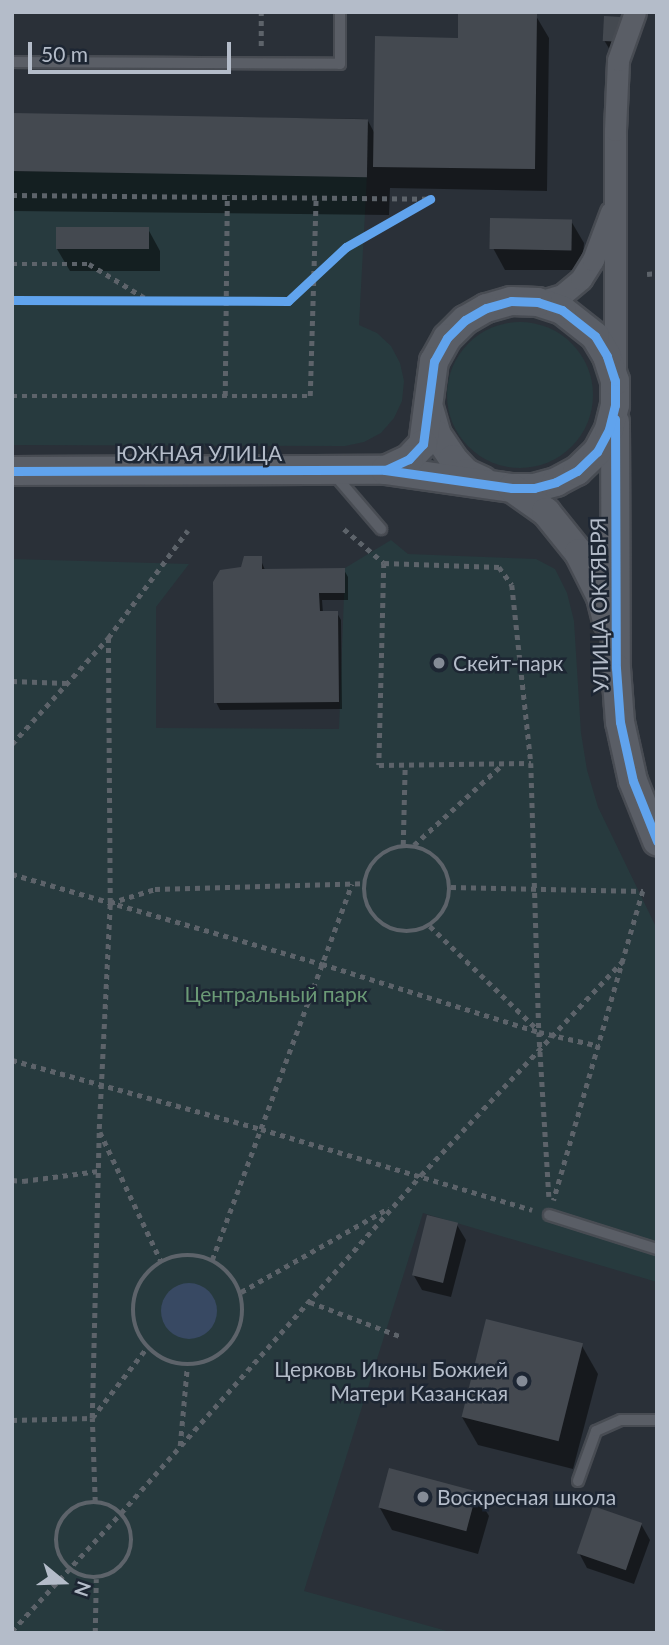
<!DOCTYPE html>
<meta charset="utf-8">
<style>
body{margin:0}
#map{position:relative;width:669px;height:1645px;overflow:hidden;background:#2a3038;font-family:Lato,sans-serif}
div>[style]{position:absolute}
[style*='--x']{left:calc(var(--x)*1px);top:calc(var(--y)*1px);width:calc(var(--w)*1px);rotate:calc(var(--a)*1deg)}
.green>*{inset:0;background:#273a3e}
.round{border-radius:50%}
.water>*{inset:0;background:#384963}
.shadow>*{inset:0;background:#0007}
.building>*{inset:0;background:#444950;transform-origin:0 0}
.path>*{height:4.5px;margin-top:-2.25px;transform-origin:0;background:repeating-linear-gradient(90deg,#5d636a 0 5px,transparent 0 10px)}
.path>.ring{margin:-2.25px;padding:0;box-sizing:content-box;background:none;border:4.5px solid #5d636a;border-radius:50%}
.roads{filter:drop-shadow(2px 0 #484c53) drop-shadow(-2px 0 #484c53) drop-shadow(0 2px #484c53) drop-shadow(0 -2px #484c53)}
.service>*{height:10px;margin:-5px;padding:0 5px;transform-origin:5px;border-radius:5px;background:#5a5e66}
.minor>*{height:21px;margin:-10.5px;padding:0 10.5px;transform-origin:10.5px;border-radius:10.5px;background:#5a5e66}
.tertiary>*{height:28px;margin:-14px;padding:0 14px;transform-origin:14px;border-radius:14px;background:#5a5e66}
.cycleway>*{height:9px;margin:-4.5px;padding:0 4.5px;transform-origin:4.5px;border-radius:4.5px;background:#60a3ed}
.dots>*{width:19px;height:19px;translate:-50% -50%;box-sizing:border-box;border:4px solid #1d2633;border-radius:50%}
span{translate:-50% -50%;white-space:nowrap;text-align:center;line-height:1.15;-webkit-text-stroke:5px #1d2633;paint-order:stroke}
.street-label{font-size:21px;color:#b4bcc9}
.poi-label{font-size:21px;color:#b4bcc9}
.left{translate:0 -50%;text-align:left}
.right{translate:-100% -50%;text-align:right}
.park-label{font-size:21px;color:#6b9a76}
.frame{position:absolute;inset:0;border:14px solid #b4bcc9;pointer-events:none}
.north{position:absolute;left:28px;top:1547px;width:70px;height:70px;-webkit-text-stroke:5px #1d2633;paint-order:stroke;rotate:109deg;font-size:19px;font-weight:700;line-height:28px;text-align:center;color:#b4bcc9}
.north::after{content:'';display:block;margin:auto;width:24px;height:32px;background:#b4bcc9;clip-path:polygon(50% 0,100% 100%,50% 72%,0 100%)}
.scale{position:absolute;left:28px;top:42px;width:203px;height:32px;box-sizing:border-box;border:4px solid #b4bcc9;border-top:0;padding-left:9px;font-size:21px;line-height:24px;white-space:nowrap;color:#b4bcc9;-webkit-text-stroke:5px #1d2633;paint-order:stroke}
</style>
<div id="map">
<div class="green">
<i style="clip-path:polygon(12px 171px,367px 175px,359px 325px,377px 333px,391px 346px,400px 363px,404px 381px,402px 401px,394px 418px,381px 433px,364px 442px,345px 446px,12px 445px)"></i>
<i class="round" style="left:447px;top:322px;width:146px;height:146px"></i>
<i style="clip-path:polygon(391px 540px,408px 554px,536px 559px,555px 569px,567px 593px,574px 621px,581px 733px,587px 770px,598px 807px,657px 929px,657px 1282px,423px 1213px,304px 1591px,454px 1633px,12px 1633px,12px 559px,189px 564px,156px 607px,156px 728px,339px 729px,345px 568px)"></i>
</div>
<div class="water">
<i class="round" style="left:161px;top:1283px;width:56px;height:56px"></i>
</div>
<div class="shadow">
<i style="clip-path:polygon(536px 16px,549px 38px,547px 191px,390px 188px,389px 215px,12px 211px,12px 115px,367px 119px,375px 134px,459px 40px)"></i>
<i style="clip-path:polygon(620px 19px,633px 41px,631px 64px,617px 62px,604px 40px)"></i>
<i style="clip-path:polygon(571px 221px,584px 243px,582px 270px,505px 270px,493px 248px)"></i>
<i style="clip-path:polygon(148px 229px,160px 251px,160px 271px,70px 271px,57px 249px)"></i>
<i style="clip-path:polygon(260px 558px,265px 570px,344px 570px,348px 577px,348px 600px,322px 600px,323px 613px,337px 613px,341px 620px,342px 709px,220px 710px,216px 702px,242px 568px)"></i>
<i style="clip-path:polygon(457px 1225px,466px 1240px,451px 1297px,422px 1290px,413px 1274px)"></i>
<i style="clip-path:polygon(582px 1346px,598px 1374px,573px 1469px,478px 1445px,462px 1417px)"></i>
<i style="clip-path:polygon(476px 1494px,489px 1516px,478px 1554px,392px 1530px,380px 1508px)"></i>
<i style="clip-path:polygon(641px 1524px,650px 1540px,634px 1584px,587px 1568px,579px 1553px)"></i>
</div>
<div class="building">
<i style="clip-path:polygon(458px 13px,537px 14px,535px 169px,373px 167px,375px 36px,458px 38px)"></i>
<i style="left:604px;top:16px;width:17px;height:25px;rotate:3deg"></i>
<i style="left:12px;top:113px;width:356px;height:58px;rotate:1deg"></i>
<i style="left:490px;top:218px;width:82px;height:31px;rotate:1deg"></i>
<i style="left:56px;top:227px;width:93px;height:22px"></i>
<i style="clip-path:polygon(244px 556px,262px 556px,262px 569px,345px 568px,345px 593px,319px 593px,320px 611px,338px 611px,339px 702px,214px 703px,213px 582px,220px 570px,241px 567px)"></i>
<i style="left:427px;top:1215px;width:32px;height:62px;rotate:14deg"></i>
<i style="left:486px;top:1319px;width:100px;height:101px;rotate:14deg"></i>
<i style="left:389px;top:1468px;width:91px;height:41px;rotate:15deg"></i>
<i style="left:593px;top:1506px;width:52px;height:50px;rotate:19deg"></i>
</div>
<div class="path">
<i style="--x:261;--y:46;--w:34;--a:-90"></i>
<i style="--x:12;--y:195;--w:418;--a:0.5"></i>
<i style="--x:12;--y:264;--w:77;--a:0"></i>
<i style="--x:89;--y:264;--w:66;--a:31.3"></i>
<i style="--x:647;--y:274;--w:10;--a:-6"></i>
<i style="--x:12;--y:396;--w:298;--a:0"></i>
<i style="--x:310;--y:396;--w:199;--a:-88.3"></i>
<i style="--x:225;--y:396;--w:201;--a:-89.4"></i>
<i style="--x:344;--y:529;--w:52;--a:40.4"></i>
<i style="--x:384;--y:563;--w:202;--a:91.4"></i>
<i style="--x:379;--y:765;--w:152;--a:-0.8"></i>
<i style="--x:384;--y:563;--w:115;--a:2"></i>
<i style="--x:499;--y:567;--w:22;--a:54"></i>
<i style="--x:512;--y:585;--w:179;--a:83.9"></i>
<i style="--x:531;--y:763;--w:269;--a:88.3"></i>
<i style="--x:539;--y:1032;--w:165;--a:86.5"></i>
<i style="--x:12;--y:681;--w:54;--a:2.1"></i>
<i style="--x:12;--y:744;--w:143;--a:-47.8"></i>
<i style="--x:108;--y:638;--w:134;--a:-53.5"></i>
<i style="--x:403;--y:845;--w:80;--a:-88.6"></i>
<i style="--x:414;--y:845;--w:120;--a:-42.3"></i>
<i class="ring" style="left:364px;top:846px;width:81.5px;height:81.5px"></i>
<i style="--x:12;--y:874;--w:323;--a:16.2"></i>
<i style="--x:322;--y:964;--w:227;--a:17.4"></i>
<i style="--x:539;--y:1032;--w:62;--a:13.1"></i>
<i style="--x:451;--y:887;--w:192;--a:1.2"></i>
<i style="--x:643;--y:891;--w:322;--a:106.1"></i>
<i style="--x:110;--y:903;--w:47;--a:-17.3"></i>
<i style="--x:155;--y:889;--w:209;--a:-1.6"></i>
<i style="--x:430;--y:926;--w:150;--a:43.9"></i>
<i style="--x:12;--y:1060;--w:258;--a:15.5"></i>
<i style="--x:261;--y:1129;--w:283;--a:16.6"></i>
<i style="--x:100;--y:1132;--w:143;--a:64.7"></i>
<i style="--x:12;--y:1180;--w:11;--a:5"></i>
<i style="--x:23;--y:1181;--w:76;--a:-7.6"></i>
<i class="ring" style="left:133px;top:1255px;width:105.5px;height:105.5px"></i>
<i style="--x:212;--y:1260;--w:401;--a:-69.6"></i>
<i style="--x:241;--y:1292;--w:170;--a:-29.6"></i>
<i style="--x:310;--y:1302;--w:98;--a:20.8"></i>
<i style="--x:12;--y:1420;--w:80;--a:-1.4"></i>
<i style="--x:92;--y:1418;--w:88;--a:-52"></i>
<i style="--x:180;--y:1446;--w:79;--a:-84.9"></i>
<i style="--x:95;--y:1502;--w:84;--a:-92"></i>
<i style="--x:92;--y:1418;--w:289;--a:-88.6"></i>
<i style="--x:99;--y:1129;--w:226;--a:-87.2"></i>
<i style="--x:110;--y:903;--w:265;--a:-90.4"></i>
<i class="ring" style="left:56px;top:1502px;width:71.5px;height:71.5px"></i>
<i style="--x:12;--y:1631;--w:161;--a:-47.3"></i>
<i style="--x:121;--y:1513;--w:452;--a:-48.4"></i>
<i style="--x:421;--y:1175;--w:294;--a:-46.7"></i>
<i style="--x:95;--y:1633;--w:54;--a:-88.9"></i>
</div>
<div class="roads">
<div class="service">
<i style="--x:12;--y:62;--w:328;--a:0.3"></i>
<i style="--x:340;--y:64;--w:52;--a:-90"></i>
<i style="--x:333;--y:473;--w:74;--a:49.4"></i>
<i style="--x:549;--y:1215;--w:113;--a:17.5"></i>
<i style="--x:578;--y:1481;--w:53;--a:-70.2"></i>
<i style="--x:596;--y:1431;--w:27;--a:-24"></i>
<i style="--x:621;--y:1420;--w:36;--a:0"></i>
</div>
<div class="minor">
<i style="--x:538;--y:302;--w:25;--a:-16"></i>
<i style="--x:562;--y:295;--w:25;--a:-40"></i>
<i style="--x:581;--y:279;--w:22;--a:-58"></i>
<i style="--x:593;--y:260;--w:51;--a:-69.4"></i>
<i style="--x:615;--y:369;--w:239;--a:-90"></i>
<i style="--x:615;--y:130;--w:70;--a:-87.5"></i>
<i style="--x:618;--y:60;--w:51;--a:-70.5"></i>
</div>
<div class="tertiary">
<i style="--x:430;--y:411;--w:25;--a:74"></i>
<i style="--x:437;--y:435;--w:29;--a:56"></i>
<i style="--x:453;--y:459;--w:19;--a:47"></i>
<i style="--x:466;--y:473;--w:19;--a:25"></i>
<i style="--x:615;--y:422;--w:246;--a:89.8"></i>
<i style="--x:616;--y:668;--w:54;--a:85.8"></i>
<i style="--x:620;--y:722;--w:60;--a:77.6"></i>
<i style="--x:633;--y:781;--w:65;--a:68.2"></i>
<i style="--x:12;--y:471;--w:373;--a:-0.2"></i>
<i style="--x:385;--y:470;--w:128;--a:8.1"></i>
<i style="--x:512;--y:488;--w:22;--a:0"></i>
<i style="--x:534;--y:488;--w:23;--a:-15"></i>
<i style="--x:556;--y:482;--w:24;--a:-28"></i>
<i style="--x:577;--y:471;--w:28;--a:-44"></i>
<i style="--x:597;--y:452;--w:26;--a:-62"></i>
<i style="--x:609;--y:429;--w:25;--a:-76"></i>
<i style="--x:615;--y:405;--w:24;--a:-90"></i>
<i style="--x:615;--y:381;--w:26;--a:-108"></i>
<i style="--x:607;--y:356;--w:23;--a:-121"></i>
<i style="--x:595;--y:336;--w:42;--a:-141.8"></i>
<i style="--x:562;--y:310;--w:25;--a:-162"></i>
<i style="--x:538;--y:302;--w:27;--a:-178"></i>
<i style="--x:511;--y:301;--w:26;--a:164"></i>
<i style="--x:486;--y:308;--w:24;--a:150"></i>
<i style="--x:465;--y:320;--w:25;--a:135"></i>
<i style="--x:447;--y:338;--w:26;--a:119"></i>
<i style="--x:434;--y:361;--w:84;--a:97.5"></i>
<i style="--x:423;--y:444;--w:21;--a:133"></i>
<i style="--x:409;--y:459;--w:26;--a:155"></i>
<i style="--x:512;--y:488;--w:42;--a:35.2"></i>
<i style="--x:546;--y:512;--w:53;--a:51.2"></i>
<i style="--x:579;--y:553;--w:49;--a:63.4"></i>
<i style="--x:601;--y:597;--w:25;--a:76"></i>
</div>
</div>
<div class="cycleway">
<i style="--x:12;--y:300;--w:276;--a:0.2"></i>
<i style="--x:288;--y:301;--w:79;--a:-43"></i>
<i style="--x:346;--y:247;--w:97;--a:-29.7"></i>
<i style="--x:615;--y:419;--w:249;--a:89.8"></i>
<i style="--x:616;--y:668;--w:54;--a:85.8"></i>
<i style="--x:620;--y:722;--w:60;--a:77.6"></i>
<i style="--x:633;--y:781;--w:65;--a:68.2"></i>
<i style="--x:12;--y:471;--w:373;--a:-0.2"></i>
<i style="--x:385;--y:470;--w:128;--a:8.1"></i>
<i style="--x:512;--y:488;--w:22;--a:0"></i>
<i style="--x:534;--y:488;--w:23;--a:-15"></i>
<i style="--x:556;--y:482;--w:24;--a:-28"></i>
<i style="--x:577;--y:471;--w:28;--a:-44"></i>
<i style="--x:597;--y:452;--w:26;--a:-62"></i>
<i style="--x:609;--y:429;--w:25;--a:-76"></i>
<i style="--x:615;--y:405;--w:24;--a:-90"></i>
<i style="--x:615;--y:381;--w:26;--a:-108"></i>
<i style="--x:607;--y:356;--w:23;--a:-121"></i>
<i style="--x:595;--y:336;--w:42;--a:-141.8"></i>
<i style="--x:562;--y:310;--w:25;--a:-162"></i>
<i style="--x:538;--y:302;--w:27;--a:-178"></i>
<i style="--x:511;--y:301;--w:26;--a:164"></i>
<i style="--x:486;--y:308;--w:24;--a:150"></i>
<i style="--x:465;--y:320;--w:25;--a:135"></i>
<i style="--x:447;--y:338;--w:26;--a:119"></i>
<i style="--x:434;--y:361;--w:84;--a:97.5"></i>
<i style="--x:423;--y:444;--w:21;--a:133"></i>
<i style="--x:409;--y:459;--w:26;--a:155"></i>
</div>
<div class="dots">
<i style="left:439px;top:663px;background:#848b96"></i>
<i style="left:522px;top:1381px;background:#848b96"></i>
<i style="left:423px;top:1497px;background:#848b96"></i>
</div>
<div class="street-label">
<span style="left:199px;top:453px">ЮЖНАЯ УЛИЦА</span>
<span style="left:599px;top:605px;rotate:-91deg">УЛИЦА ОКТЯБРЯ</span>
</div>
<div class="poi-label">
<span class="left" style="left:453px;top:663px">Скейт-парк</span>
<span class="right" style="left:508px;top:1381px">Церковь Иконы Божией<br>Матери Казанская</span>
<span class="left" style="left:437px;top:1497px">Воскресная школа</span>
</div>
<div class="park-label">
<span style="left:276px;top:994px">Центральный парк</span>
</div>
<div class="frame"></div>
<div class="north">N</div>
<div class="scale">50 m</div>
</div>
